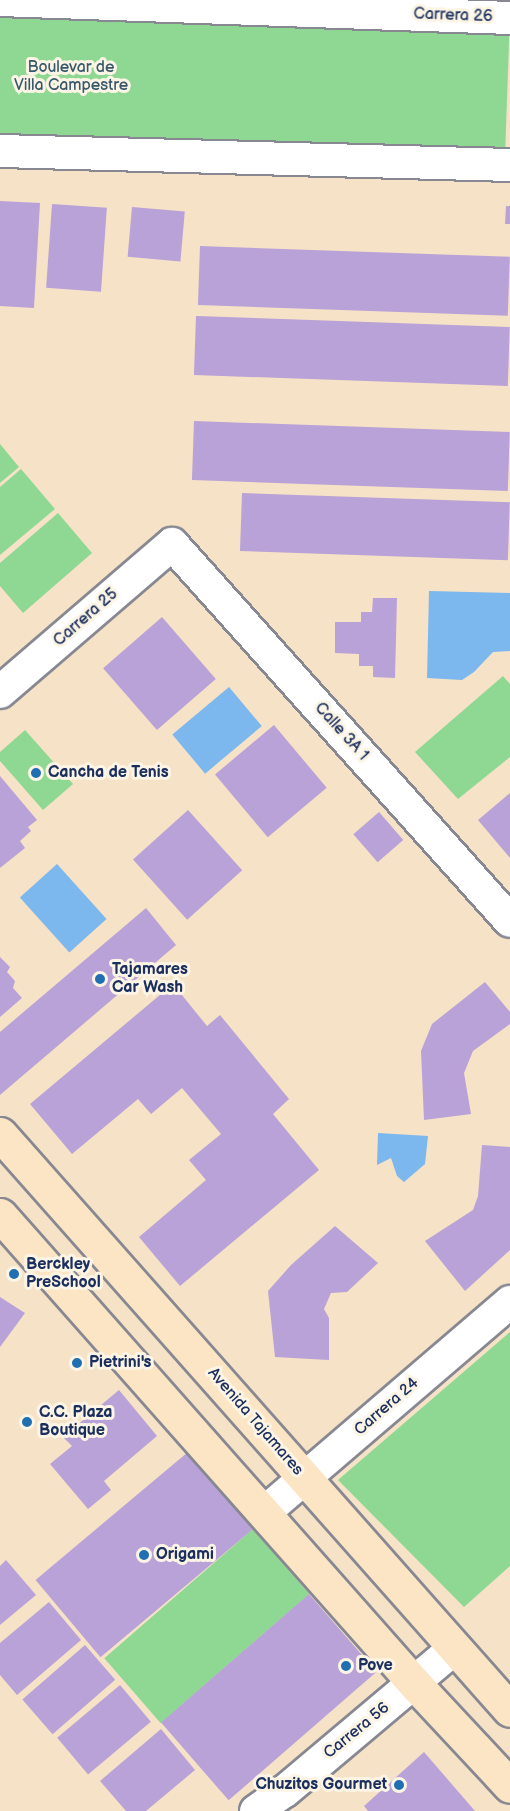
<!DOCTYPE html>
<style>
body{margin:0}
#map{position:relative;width:510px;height:1811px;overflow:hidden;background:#f6e2c7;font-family:"Balsamiq Sans",sans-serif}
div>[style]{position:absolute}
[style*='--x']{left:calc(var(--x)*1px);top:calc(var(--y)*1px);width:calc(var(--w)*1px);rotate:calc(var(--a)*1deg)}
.green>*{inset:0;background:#8fd894;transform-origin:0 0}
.water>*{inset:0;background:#7cb7ed;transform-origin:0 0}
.building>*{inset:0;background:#b9a2d7;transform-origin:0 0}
.roads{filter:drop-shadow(2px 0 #888892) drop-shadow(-2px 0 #888892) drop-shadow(0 2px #888892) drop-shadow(0 -2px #888892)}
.street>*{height:32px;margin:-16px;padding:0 16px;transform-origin:16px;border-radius:16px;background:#fff}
.secondary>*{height:33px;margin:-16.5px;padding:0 16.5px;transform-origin:16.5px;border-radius:16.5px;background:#fce5c4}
.dots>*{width:16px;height:16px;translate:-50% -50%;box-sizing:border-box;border:3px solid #fcf5e5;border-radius:50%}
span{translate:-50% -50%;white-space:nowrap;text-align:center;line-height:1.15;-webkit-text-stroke:6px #fcf5e5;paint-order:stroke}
.street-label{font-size:16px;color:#1b2f5e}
.park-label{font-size:16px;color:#38596c}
.poi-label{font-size:16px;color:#1b2f5e;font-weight:700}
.left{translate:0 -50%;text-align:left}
.right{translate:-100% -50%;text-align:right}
</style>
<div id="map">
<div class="green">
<i style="left:0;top:5px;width:510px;height:140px;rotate:2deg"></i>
<i style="clip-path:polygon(0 444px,19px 467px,0 483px)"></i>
<i style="clip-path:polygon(21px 469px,55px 509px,0 555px,0 487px)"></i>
<i style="clip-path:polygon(58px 513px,92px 553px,23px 613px,0 586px,0 563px)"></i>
<i style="clip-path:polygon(503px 676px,510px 684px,510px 757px,458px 799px,415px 752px)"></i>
<i style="clip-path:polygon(25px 730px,73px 784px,43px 810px,0 761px,0 752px)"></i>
<i style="clip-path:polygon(510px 1332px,510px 1566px,464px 1607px,338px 1480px)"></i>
<i style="left:253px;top:1529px;width:86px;height:197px;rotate:49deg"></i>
</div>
<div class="water">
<i style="clip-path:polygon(429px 591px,510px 593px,510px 651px,493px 652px,474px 672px,462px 680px,427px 678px)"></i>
<i style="left:229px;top:687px;width:51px;height:74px;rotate:50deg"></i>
<i style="left:57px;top:864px;width:74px;height:50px;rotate:48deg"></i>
<i style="clip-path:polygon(378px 1133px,428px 1136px,425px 1164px,404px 1182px,397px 1176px,391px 1158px,377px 1165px)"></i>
</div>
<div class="building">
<i style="clip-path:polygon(0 201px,40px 203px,34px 308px,0 306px)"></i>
<i style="left:52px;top:204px;width:55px;height:84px;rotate:4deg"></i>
<i style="clip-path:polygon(506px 206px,510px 206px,510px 224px,505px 224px)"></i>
<i style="left:132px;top:207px;width:53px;height:50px;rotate:5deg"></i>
<i style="left:200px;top:246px;width:310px;height:59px;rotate:2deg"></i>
<i style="left:196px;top:316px;width:314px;height:59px;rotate:2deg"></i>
<i style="left:194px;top:421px;width:316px;height:59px;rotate:2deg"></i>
<i style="left:242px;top:493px;width:268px;height:58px;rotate:2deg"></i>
<i style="clip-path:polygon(373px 598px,397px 598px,395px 678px,373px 677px,373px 666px,359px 666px,359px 654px,335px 653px,335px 622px,361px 622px,361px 612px,372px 612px)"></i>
<i style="left:162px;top:617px;width:82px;height:78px;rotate:49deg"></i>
<i style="left:274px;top:725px;width:82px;height:77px;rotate:50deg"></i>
<i style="clip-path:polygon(0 776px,37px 820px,28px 827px,31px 831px,20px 841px,25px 848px,0 868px)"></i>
<i style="clip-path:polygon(510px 793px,510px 858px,478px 820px)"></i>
<i style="left:188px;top:810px;width:81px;height:74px;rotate:48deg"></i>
<i style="left:379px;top:812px;width:37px;height:34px;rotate:49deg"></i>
<i style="clip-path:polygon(146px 908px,176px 945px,0 1095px,0 1032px)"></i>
<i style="clip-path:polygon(0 957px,10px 967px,7px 972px,15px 981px,13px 988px,22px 998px,0 1017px)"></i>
<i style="clip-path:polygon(485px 982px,510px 1012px,510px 1024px,473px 1051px,464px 1073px,471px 1114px,424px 1120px,421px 1051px,432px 1024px)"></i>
<i style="clip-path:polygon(173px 984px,207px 1026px,220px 1015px,289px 1099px,273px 1114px,319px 1170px,180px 1286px,139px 1237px,206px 1180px,189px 1160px,221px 1134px,182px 1088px,151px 1114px,138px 1099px,72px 1154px,30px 1104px)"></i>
<i style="clip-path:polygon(482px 1145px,510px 1147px,510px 1250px,465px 1291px,425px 1241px,473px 1210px,478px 1196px)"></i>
<i style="clip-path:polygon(335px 1226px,378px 1263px,347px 1292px,331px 1293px,324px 1309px,329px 1318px,329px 1360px,275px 1357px,268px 1291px,291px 1265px)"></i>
<i style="clip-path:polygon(0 1297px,25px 1313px,0 1347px)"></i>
<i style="clip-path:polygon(119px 1390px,157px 1436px,104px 1481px,111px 1490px,88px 1509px,50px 1464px,72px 1446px,63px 1437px)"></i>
<i style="left:188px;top:1452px;width:101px;height:199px;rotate:50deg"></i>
<i style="clip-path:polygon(6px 1560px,36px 1595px,0 1625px,0 1566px)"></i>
<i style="left:309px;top:1594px;width:103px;height:196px;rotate:49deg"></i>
<i style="clip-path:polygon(49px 1602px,81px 1640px,17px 1695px,0 1675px,0 1643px)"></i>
<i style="left:85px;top:1645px;width:46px;height:83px;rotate:49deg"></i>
<i style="left:120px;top:1685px;width:48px;height:82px;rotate:50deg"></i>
<i style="clip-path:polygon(161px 1729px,195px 1770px,146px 1811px,126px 1811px,100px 1781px)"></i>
<i style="clip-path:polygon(424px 1752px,475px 1811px,368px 1811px,364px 1806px)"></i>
</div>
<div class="roads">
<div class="street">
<i style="--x:0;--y:0;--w:510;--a:2.02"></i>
<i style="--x:0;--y:151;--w:510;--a:1.57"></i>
<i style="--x:0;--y:692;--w:227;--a:-40.7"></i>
<i style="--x:172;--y:544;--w:506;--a:48.12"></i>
<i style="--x:265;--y:1512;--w:323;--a:-40.6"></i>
<i style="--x:256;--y:1811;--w:35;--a:-35"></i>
<i style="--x:285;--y:1791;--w:222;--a:-40.1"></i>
</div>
<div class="secondary">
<i style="--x:0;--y:1134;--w:769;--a:48.48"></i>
<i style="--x:0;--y:1215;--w:626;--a:48.5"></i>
<i style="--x:415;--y:1684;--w:139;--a:47"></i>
</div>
</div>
<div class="dots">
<i style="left:36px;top:773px;background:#1f6fb2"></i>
<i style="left:100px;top:979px;background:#1f6fb2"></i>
<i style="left:14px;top:1274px;background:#1f6fb2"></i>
<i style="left:77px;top:1363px;background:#1f6fb2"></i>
<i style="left:27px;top:1422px;background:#1f6fb2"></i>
<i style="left:144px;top:1555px;background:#1f6fb2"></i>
<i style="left:346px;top:1666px;background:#1f6fb2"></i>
<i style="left:399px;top:1785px;background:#1f6fb2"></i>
</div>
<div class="street-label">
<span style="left:453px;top:16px;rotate:2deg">Carrera 26</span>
<span style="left:86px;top:618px;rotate:-41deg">Carrera 25</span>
<span style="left:341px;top:732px;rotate:48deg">Calle 3A 1</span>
<span style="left:387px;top:1407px;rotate:-41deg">Carrera 24</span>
<span style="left:255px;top:1422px;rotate:49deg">Avenida Tajamares</span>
<span style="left:357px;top:1731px;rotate:-39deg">Carrera 56</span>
</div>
<div class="park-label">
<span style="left:71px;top:77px">Boulevar de<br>Villa Campestre</span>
</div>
<div class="poi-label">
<span class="left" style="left:48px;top:773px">Cancha de Tenis</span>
<span class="left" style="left:112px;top:979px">Tajamares<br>Car Wash</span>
<span class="left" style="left:26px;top:1274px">Berckley<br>PreSchool</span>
<span class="left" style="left:89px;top:1363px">Pietrini's</span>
<span class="left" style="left:39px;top:1422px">C.C. Plaza<br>Boutique</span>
<span class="left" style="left:156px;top:1555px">Origami</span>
<span class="left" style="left:358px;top:1666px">Pove</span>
<span class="right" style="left:387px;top:1785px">Chuzitos Gourmet</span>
</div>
</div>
